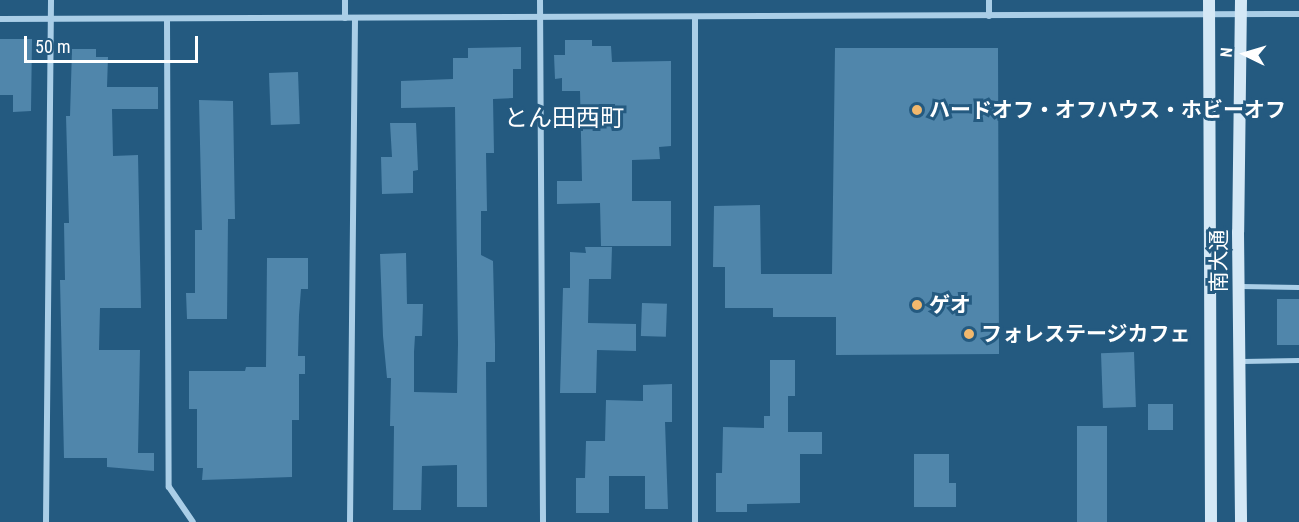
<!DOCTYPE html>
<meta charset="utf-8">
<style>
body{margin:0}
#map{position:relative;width:1299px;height:522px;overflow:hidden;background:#245a80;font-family:"Roboto Condensed","Noto Sans JP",sans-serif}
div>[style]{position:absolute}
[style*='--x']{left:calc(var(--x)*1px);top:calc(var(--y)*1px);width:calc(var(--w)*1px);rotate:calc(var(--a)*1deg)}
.building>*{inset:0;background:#5086ab;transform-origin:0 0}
.lane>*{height:4.5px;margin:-2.25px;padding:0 2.25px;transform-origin:2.25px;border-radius:2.25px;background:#aacee7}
.street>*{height:6px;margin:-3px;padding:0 3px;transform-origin:3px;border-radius:3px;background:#aacee7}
.secondary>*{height:12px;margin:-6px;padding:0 6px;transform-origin:6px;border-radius:6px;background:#d4e8f6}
.dots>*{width:16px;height:16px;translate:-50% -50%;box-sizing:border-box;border:3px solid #245a80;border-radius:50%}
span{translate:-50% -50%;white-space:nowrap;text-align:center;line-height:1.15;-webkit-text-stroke:6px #245a80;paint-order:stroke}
.poi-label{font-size:21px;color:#fff;font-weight:700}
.left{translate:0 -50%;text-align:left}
.street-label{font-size:21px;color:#fff}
.quarter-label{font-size:24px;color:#fff}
.north{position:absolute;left:1215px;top:24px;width:60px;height:60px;-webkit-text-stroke:4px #245a80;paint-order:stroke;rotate:275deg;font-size:16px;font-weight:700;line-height:24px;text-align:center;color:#fff}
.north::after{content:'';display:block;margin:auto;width:21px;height:27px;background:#fff;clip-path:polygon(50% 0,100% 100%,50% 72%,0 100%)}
.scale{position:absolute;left:24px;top:36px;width:174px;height:27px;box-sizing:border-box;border:3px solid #fff;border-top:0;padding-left:8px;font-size:18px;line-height:21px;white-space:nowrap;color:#fff;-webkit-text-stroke:4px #245a80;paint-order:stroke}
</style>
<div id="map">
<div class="building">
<i style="clip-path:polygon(0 39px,32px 39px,31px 111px,13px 112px,13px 95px,0 95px)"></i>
<i style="clip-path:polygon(565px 40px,592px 40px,592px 46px,611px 46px,612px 62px,671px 61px,671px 146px,659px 147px,660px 159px,632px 160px,632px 201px,671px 201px,671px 246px,601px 246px,600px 203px,557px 204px,557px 181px,582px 181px,580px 91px,562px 91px,562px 78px,555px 79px,554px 55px,565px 55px)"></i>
<i style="clip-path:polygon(521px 47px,521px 69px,513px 69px,513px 98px,493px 99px,494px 153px,486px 153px,487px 211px,481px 211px,481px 255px,493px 261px,495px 344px,495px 362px,486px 362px,487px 507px,457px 507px,457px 465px,422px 466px,421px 510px,393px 510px,394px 426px,390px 426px,391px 378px,387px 378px,383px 336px,380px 254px,406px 253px,407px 304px,423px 304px,422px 336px,415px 336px,414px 352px,414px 392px,457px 393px,458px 344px,455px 107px,401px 108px,401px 81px,453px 79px,453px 58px,468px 58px,468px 48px)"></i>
<i style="clip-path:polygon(835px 48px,998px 48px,999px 354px,836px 355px,836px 317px,773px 317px,773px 308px,725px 308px,725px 267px,713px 267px,714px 206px,760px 205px,761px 274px,832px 274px)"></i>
<i style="clip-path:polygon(72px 49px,96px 49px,96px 57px,108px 57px,107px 87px,158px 87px,158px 109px,112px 109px,113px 156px,138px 155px,141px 308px,100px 308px,99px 350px,140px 350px,138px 453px,154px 453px,154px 471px,107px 467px,107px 458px,64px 458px,60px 280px,65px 280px,64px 223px,69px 223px,66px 116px,70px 116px)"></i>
<i style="left:298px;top:72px;width:52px;height:29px;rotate:88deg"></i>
<i style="clip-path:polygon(199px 100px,233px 101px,235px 219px,228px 219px,227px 319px,187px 319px,186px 293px,195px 293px,195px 230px,202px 230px)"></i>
<i style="clip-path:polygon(390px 123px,416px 123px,418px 170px,413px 171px,413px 193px,382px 194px,381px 157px,392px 157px)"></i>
<i style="clip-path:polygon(585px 247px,612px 247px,611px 279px,589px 279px,588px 323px,636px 324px,636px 351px,597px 350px,596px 393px,560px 393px,563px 288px,570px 288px,570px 252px,586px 253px)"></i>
<i style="clip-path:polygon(267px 258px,308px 258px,308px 289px,301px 289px,299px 315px,298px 356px,305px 356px,305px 374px,299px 374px,299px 420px,292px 420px,292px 477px,202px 480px,203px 468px,197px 468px,197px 409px,189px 409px,189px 371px,245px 371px,246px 367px,266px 367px)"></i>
<i style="left:1277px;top:299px;width:22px;height:46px"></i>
<i style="left:642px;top:303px;width:25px;height:33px;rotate:2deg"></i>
<i style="left:1134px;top:352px;width:55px;height:33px;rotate:88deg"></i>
<i style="clip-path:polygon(770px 360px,795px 360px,795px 396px,788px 396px,788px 432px,822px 432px,822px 454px,800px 454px,800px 503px,747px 504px,747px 512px,716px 512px,716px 473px,722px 473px,723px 427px,764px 428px,764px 416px,770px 416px)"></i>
<i style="clip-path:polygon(672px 384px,672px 422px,665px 422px,668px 509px,645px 509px,645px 476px,609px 476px,609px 513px,576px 513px,576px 478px,585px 478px,586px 441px,605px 441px,606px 400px,643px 401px,643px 385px)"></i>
<i style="left:1148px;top:404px;width:25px;height:26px"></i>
<i style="left:1077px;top:426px;width:30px;height:96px"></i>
<i style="clip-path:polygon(914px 454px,949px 454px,949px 483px,956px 483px,956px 507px,914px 507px)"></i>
</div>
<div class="lane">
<i style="--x:1241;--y:286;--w:58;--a:1"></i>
<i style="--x:1242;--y:361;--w:57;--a:-1"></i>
</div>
<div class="street">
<i style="--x:345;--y:0;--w:18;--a:90"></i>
<i style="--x:540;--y:0;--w:522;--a:89.67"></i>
<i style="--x:989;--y:0;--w:16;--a:90"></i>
<i style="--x:695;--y:18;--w:504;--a:90"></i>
<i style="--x:0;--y:19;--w:1299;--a:-0.22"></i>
<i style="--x:167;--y:19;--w:468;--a:89.8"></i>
<i style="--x:169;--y:487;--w:42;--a:55.6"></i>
<i style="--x:46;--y:522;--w:522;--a:-89.45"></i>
<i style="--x:350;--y:522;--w:504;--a:-89.43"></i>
</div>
<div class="secondary">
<i style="--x:1209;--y:0;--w:522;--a:89.78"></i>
<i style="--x:1241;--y:0;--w:232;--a:90.7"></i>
<i style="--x:1238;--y:232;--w:290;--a:89.4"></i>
</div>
<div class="dots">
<i style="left:917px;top:110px;background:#f1b86d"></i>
<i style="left:917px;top:305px;background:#f1b86d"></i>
<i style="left:969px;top:334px;background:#f1b86d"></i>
</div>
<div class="poi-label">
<span class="left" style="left:929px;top:110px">ハードオフ・オフハウス・ホビーオフ</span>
<span class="left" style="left:929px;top:305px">ゲオ</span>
<span class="left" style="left:981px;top:334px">フォレステージカフェ</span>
</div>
<div class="street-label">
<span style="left:1219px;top:261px;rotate:-90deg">南大通</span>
</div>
<div class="quarter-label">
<span style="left:564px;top:119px">とん田西町</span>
</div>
<div class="north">N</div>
<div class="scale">50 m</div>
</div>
